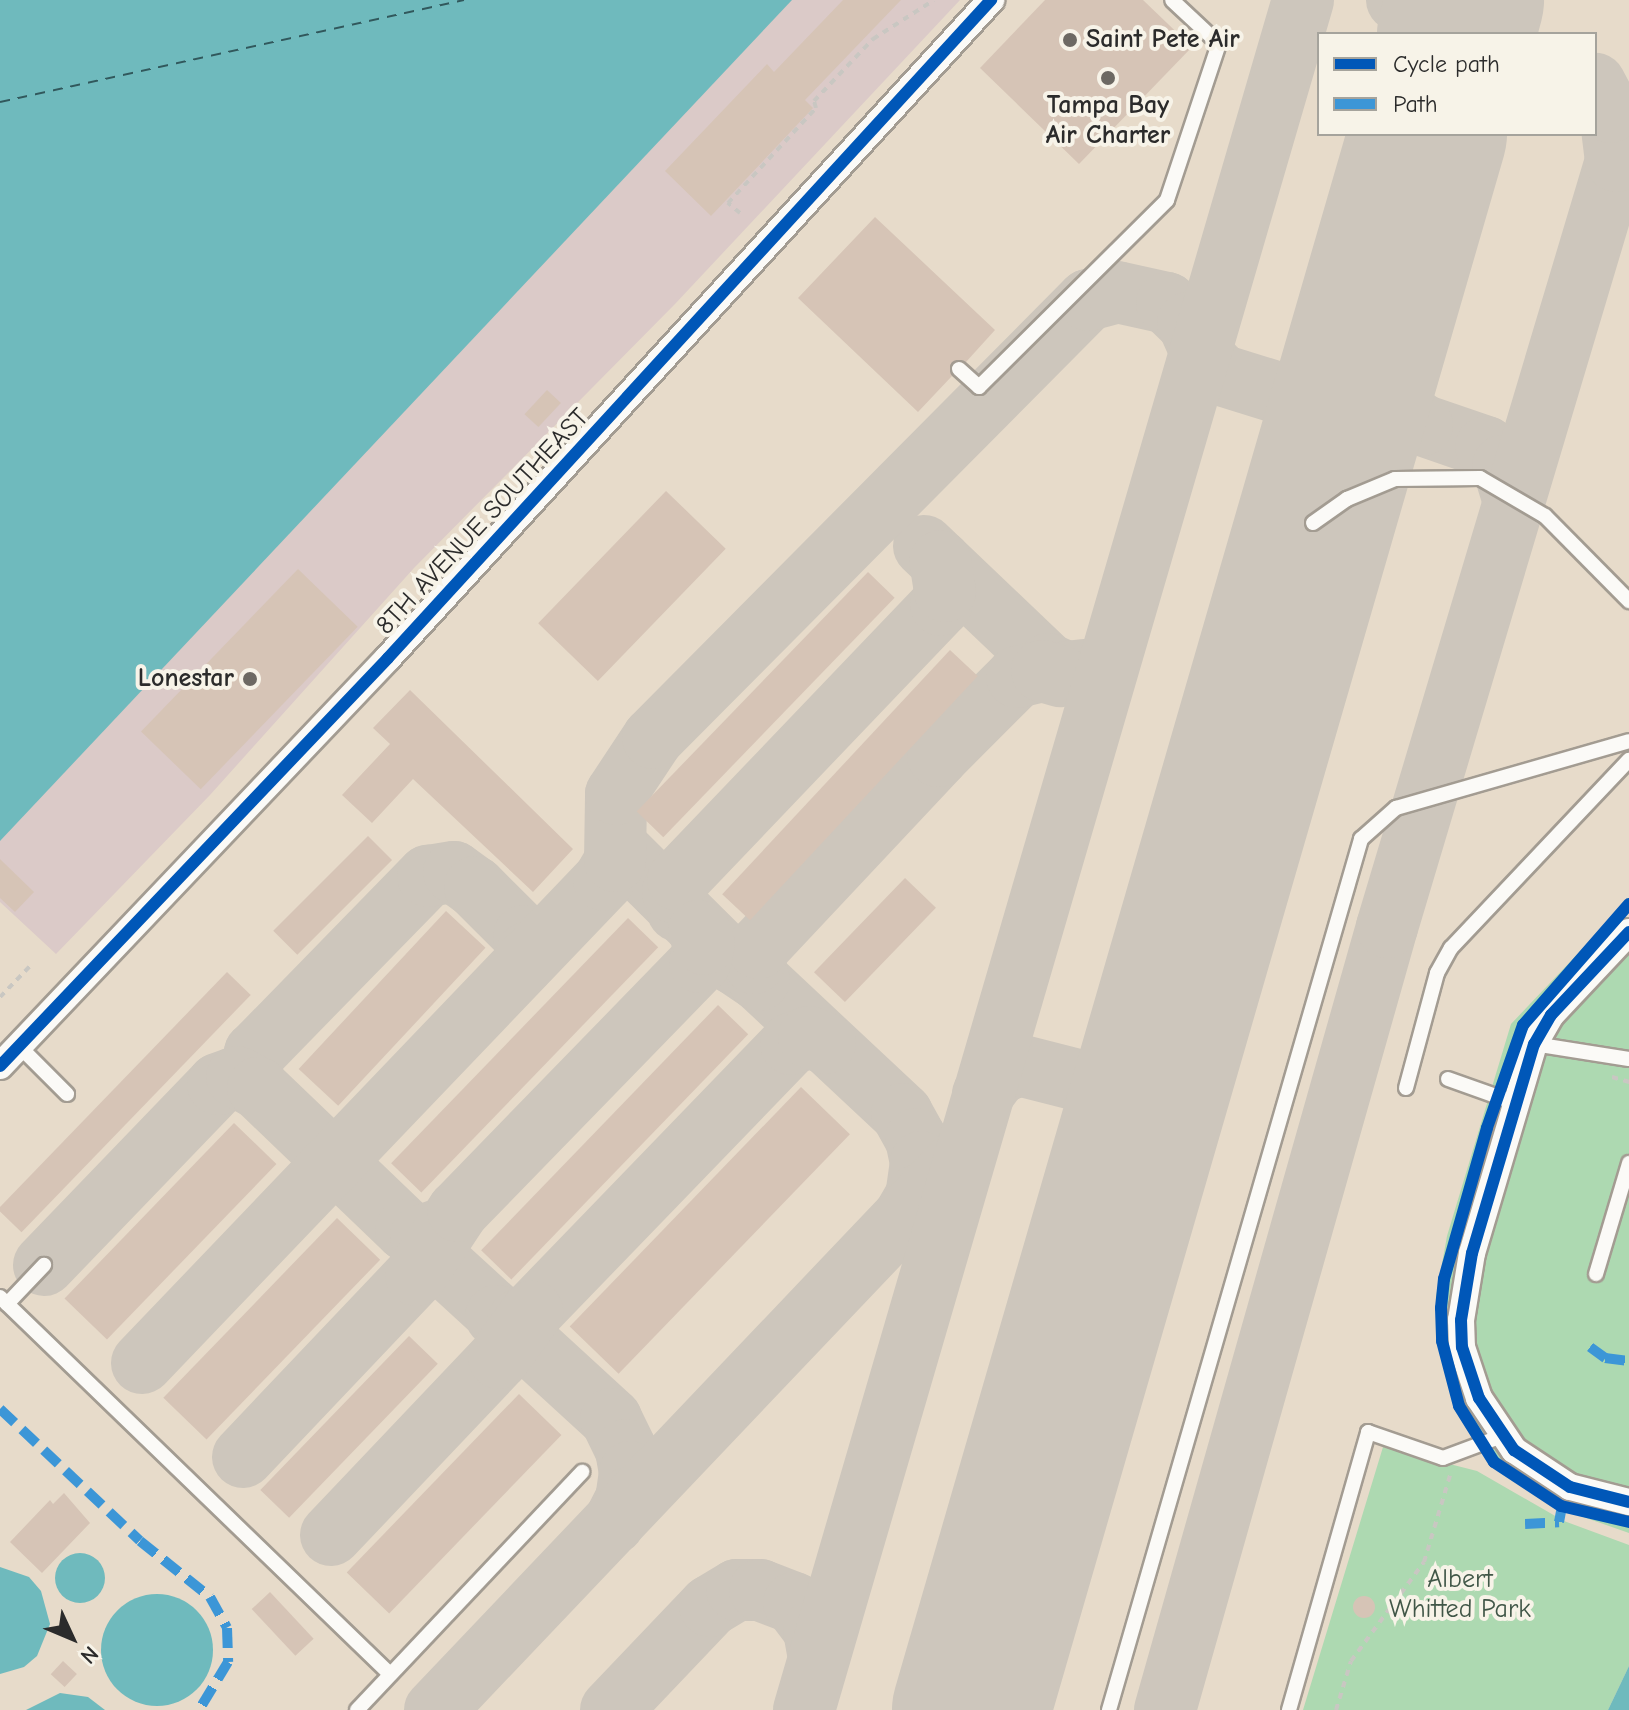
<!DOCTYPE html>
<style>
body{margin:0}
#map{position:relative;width:1629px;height:1710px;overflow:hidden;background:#e7dbca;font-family:"Comic Neue",sans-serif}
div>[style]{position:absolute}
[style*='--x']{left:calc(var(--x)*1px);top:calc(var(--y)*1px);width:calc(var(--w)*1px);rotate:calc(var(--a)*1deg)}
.industrial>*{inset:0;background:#dbcac8}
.green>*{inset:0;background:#add9b1}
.water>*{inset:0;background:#6fbabd}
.round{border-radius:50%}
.ferry>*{height:2px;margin-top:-1px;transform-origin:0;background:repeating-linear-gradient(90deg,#31585c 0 10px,transparent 0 18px)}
.taxiway>*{height:62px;margin:-31px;padding:0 31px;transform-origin:31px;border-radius:31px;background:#cdc6bc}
.runway>*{height:158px;margin:-79px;padding:0 79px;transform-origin:79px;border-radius:79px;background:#cdc6bc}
.building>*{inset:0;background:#d6c4b6;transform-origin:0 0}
.path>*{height:4px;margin-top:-2px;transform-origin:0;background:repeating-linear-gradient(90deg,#c9c7c2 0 6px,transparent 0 12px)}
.roads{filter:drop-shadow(2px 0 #a39c92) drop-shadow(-2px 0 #a39c92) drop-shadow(0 2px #a39c92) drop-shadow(0 -2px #a39c92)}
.service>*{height:14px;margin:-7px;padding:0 7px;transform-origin:7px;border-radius:7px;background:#fbfaf7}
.minor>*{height:26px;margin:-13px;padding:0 13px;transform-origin:13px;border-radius:13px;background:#fbfaf7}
.quiet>*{height:10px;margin-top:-5px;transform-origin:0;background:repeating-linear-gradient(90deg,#3c96d7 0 20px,transparent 0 30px)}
.cycleway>*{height:12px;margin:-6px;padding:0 6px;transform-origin:6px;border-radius:6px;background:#0057b8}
.dots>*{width:22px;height:22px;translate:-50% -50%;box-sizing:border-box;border:4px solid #f7f3e8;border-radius:50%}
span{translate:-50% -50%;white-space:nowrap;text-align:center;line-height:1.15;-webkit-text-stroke:8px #f7f3e8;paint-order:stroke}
.poi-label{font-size:26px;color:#2b2b2b;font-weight:700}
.left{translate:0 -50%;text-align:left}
.right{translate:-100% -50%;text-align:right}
.street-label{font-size:26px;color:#2b2b2b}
.park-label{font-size:26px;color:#405647}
.legend{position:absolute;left:1317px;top:32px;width:280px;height:104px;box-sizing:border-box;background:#f7f3e8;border:2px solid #a5a39c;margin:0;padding:10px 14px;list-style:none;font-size:24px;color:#2b2b2b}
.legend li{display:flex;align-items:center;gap:16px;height:40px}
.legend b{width:40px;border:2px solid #a5a39c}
.north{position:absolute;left:32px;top:1598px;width:80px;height:80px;-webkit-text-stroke:6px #f7f3e8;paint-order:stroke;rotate:134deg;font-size:22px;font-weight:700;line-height:32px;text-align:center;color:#2b2b2b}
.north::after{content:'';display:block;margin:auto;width:28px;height:36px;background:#2b2b2b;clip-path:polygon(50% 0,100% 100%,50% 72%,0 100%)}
</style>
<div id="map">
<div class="industrial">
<i style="clip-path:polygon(769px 0,960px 0,675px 304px,414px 568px,210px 795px,56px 954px,0 902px,0 809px)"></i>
</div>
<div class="green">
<i style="clip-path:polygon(1629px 900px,1629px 912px,1541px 1005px,1510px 1067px,1460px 1248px,1448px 1317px,1457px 1373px,1484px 1434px,1534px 1482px,1565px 1498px,1629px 1515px,1629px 1533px,1569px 1512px,1477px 1443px,1460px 1411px,1436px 1297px,1447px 1236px,1511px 1024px)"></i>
<i style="clip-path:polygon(1629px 952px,1629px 1489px,1573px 1475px,1522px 1442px,1491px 1393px,1475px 1346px,1474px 1322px,1484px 1257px,1534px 1079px,1562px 1023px)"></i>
<i style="clip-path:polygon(1383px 1447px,1477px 1471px,1564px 1521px,1629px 1545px,1629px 1666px,1608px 1710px,1303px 1710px)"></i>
</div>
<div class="water">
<i style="clip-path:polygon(0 0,792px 0,0 841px)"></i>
<i class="round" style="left:55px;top:1553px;width:50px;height:50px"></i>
<i style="clip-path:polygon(0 1567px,29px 1577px,41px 1591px,50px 1624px,37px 1656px,24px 1667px,0 1674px)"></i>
<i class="round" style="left:101px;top:1594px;width:112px;height:112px"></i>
<i style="clip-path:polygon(1629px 1666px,1629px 1710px,1608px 1710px)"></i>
<i style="clip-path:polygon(60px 1693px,88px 1697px,105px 1710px,26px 1710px)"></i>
</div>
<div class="ferry">
<i style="--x:0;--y:102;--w:475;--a:-12.4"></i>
</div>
<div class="taxiway">
<i style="--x:1397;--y:0;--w:33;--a:21"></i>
<i style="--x:1428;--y:12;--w:27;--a:54"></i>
<i style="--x:1422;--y:425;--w:68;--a:19"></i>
<i style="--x:1486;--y:447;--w:25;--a:48"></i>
<i style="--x:1503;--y:466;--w:34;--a:73"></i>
<i style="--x:1329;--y:473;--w:29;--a:-61"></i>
<i style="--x:1343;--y:448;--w:20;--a:-41"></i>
<i style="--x:1358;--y:435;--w:37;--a:-16"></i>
<i style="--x:1394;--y:425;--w:28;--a:0"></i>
<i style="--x:1422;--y:425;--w:58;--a:-142.7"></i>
<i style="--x:1376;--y:390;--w:37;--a:-109"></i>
<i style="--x:924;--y:546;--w:171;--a:43.6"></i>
<i style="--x:1048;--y:664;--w:20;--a:24"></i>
<i style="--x:1066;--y:672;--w:18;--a:-6"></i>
<i style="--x:616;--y:846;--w:168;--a:44.8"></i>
<i style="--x:735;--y:964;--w:29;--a:34"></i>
<i style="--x:759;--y:980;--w:196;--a:43.1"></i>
<i style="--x:902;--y:1114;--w:29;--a:61"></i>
<i style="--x:916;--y:1139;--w:24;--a:78"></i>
<i style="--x:921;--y:1162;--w:34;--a:98"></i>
<i style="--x:916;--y:1196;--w:28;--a:120"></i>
<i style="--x:678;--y:911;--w:20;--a:-105"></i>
<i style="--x:673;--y:892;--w:13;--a:-67"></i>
<i style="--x:678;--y:880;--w:381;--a:-46.3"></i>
<i style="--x:941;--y:605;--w:15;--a:-74"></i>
<i style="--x:945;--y:591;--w:30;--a:-99"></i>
<i style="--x:759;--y:980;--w:18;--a:-106"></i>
<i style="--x:754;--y:963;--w:16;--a:-75"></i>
<i style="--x:758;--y:948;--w:263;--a:-46.8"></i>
<i style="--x:938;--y:756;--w:112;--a:-45"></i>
<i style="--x:1017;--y:677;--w:26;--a:-13"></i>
<i style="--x:1042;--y:671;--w:19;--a:16"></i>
<i style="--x:258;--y:1088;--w:16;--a:-120"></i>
<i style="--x:250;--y:1074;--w:22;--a:-77"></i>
<i style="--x:255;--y:1053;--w:248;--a:-45.7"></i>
<i style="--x:428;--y:876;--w:26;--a:-9"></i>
<i style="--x:454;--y:872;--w:26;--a:36"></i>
<i style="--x:475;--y:887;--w:69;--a:45"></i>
<i style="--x:524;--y:936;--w:17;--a:80"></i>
<i style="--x:527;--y:953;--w:12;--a:110"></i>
<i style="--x:983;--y:1094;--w:25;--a:-53"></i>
<i style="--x:998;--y:1074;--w:23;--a:-23"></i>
<i style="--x:1019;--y:1065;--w:97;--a:14.3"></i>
<i style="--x:1127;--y:1167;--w:48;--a:-82.9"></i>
<i style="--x:1133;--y:1119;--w:18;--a:-106"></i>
<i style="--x:1128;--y:1102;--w:20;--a:-139"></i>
<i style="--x:1113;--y:1089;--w:25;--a:-14"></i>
<i style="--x:1137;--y:1083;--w:34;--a:-50"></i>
<i style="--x:436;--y:1238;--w:25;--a:79"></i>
<i style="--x:441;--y:1263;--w:231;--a:42.5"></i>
<i style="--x:611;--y:1419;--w:34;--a:64"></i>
<i style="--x:626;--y:1450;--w:22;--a:80"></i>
<i style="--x:630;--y:1472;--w:27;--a:98"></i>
<i style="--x:626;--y:1499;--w:27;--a:117"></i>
<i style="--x:44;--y:1265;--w:251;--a:-46.1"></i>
<i style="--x:218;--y:1084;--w:20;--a:-20"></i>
<i style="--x:237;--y:1077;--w:24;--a:28"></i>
<i style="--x:258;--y:1088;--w:205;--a:43.8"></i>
<i style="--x:406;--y:1230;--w:16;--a:22"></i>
<i style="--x:421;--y:1236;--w:21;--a:-19"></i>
<i style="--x:496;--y:1316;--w:23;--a:13"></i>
<i style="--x:518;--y:1321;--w:17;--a:-33"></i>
<i style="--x:532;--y:1312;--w:373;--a:-46"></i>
<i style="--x:791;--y:1044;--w:19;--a:-21"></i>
<i style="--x:809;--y:1037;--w:17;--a:21"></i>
<i style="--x:142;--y:1363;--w:668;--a:-46.27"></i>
<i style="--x:604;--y:880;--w:22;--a:-60"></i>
<i style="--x:615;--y:861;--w:67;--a:-89.1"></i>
<i style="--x:616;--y:794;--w:67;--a:-56.5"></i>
<i style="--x:653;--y:738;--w:617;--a:-45.2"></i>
<i style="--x:1088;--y:300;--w:30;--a:-15"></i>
<i style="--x:1117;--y:292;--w:51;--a:12.4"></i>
<i style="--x:1167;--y:303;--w:29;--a:44"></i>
<i style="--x:1188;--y:323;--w:36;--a:66"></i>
<i style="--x:1203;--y:356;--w:26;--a:47"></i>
<i style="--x:1221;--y:375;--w:94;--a:17.3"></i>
<i style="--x:243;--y:1457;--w:251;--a:-46.5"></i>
<i style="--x:416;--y:1275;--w:77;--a:-56.7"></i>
<i style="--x:458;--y:1211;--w:347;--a:-45.8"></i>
<i style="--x:700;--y:962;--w:18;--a:-77"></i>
<i style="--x:704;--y:944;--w:14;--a:-111"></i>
<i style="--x:331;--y:1535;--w:244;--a:-46.5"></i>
<i style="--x:499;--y:1358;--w:57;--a:-54.3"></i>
<i style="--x:435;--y:1710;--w:759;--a:-46.44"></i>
<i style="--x:611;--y:1710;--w:144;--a:-46.4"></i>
<i style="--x:710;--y:1606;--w:31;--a:-31"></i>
<i style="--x:737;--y:1590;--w:23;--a:0"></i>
<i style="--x:760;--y:1590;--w:36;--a:21"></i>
<i style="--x:794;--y:1603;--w:34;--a:53"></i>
<i style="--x:814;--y:1630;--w:28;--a:80"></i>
<i style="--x:804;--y:1710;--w:1781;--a:-73.73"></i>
<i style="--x:1165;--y:1710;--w:814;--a:-74.17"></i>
<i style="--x:1387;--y:927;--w:799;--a:-73.36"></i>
<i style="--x:1616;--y:161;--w:49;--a:-97"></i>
<i style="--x:1610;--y:112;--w:32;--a:-118"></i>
</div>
<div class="runway">
<i style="--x:1456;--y:34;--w:35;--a:-75"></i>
<i style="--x:971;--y:1710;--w:1641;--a:-73.83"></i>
</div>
<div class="building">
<i style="clip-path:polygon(843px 0,901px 0,805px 100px,813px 108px,711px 216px,665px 171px,767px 64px,774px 72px)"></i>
<i style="clip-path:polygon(1045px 0,1143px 0,1192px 47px,1079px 164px,980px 68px)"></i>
<i style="clip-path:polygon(875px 217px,995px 330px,966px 362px,952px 362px,952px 376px,918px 412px,798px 298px)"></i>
<i style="left:547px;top:390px;width:19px;height:33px;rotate:43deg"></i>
<i style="left:666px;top:491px;width:83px;height:184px;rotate:44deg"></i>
<i style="left:298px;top:569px;width:83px;height:226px;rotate:44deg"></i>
<i style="left:868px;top:572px;width:37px;height:333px;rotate:44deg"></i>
<i style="left:950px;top:650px;width:38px;height:334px;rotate:43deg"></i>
<i style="clip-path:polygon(410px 690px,573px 849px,533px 892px,413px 779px,372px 823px,342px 795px,390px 744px,373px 728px)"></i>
<i style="left:368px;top:836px;width:34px;height:134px;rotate:45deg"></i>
<i style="clip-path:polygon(0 859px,34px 892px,15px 912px,0 898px)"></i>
<i style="left:905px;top:878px;width:43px;height:131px;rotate:44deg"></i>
<i style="left:446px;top:911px;width:54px;height:216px;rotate:43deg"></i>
<i style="left:628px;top:918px;width:42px;height:341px;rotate:44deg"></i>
<i style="left:227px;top:972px;width:33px;height:330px;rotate:44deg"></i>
<i style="left:718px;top:1005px;width:42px;height:341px;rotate:44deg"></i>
<i style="left:801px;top:1087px;width:68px;height:333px;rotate:44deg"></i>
<i style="left:234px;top:1123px;width:59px;height:244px;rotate:44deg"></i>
<i style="left:337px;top:1218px;width:60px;height:250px;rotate:44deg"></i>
<i style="left:409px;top:1336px;width:40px;height:214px;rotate:44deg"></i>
<i style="left:519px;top:1394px;width:59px;height:248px;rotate:44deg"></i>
<i style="clip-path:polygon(64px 1493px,90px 1523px,42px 1573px,10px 1542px,50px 1500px,53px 1504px)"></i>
<i style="left:270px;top:1592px;width:64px;height:25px;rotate:47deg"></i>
<i class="round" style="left:1353px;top:1596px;width:22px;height:22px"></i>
<i style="left:63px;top:1661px;width:19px;height:18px;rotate:43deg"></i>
</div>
<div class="path">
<i style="--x:740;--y:213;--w:16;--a:-140"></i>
<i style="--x:728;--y:203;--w:129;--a:-47.2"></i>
<i style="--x:816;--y:108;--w:7;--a:-106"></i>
<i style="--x:814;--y:101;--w:86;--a:-46.4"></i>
<i style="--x:873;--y:39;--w:72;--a:-32.6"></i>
<i style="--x:0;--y:997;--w:47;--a:-45.9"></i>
<i style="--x:1612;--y:1077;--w:18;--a:16"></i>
<i style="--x:1336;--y:1710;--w:51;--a:-73"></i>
<i style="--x:1351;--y:1661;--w:123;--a:-53.6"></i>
<i style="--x:1424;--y:1562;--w:94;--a:-73.3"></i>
</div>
<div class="roads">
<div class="service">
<i style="--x:959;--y:369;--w:27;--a:42"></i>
<i style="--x:979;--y:387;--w:265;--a:-44.8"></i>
<i style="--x:1167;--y:200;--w:164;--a:-71.6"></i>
<i style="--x:1219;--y:44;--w:64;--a:-136.9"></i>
<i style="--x:1313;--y:523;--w:42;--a:-35.2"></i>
<i style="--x:1347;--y:499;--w:52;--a:-22.6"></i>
<i style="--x:1395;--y:479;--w:85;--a:-0.7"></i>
<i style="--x:1480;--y:478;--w:75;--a:30.3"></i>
<i style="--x:1545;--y:516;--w:120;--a:45.3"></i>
<i style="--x:1534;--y:1044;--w:96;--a:9"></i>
<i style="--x:19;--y:1046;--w:68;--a:45"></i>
<i style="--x:1448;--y:1079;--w:69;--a:19.5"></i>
<i style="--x:1406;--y:1088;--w:119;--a:-74.9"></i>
<i style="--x:1437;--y:973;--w:29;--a:-61"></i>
<i style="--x:1451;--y:948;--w:259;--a:-46.6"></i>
<i style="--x:1596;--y:1274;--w:116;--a:-73.4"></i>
<i style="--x:0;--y:1297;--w:542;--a:44.03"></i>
<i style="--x:7;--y:1304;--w:54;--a:-46.5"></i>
<i style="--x:357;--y:1710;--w:328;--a:-46.6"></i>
<i style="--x:1109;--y:1710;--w:907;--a:-73.86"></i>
<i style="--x:1361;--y:839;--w:47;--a:-41.5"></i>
<i style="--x:1396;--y:808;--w:242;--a:-16"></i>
<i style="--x:1289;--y:1710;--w:289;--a:-74.1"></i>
<i style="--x:1368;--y:1432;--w:79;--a:19.1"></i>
<i style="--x:1443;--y:1458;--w:63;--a:-20.4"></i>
</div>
<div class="minor">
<i style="--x:1629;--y:932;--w:114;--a:133.2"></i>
<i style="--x:1551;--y:1015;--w:34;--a:120"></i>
<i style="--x:1534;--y:1044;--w:218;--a:106.5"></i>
<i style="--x:1472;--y:1253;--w:68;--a:99.3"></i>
<i style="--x:1461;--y:1320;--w:27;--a:88"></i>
<i style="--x:1462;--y:1347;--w:54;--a:71.6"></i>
<i style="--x:1479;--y:1398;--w:63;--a:56.1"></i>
<i style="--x:1514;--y:1450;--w:67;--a:33.5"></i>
<i style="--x:1570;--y:1487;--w:61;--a:14.3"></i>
<i style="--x:0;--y:1066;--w:563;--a:-46.44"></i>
<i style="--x:388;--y:658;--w:893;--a:-47.5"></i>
</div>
</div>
<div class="quiet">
<i style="--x:1590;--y:1347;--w:19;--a:36"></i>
<i style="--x:1605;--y:1358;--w:24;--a:7"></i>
<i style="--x:0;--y:1409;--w:192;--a:43.3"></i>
<i style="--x:140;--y:1541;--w:90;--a:38.7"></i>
<i style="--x:210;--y:1597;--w:35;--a:61"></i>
<i style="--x:227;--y:1628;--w:34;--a:88"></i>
<i style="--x:228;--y:1662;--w:56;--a:121.1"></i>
<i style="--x:1525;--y:1524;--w:34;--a:-3"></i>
<i style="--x:1559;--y:1522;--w:16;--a:-79"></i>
</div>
<div class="cycleway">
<i style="--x:1629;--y:904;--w:161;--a:131.2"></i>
<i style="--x:1523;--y:1025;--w:109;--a:109.3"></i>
<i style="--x:1487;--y:1128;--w:157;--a:105.9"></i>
<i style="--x:1444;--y:1279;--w:29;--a:96"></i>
<i style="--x:1441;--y:1308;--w:33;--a:88"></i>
<i style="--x:1442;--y:1341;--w:67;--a:75.3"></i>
<i style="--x:1459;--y:1406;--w:66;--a:58"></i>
<i style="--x:1494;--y:1462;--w:80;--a:33.3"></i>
<i style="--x:1561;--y:1506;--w:70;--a:13.2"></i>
<i style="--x:1629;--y:932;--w:114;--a:133.2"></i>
<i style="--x:1551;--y:1015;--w:34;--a:120"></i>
<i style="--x:1534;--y:1044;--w:218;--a:106.5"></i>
<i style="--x:1472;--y:1253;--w:68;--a:99.3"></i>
<i style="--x:1461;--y:1320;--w:27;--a:88"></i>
<i style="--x:1462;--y:1347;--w:54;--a:71.6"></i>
<i style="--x:1479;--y:1398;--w:63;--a:56.1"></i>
<i style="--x:1514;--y:1450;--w:67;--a:33.5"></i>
<i style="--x:1570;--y:1487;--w:61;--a:14.3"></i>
<i style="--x:0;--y:1066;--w:563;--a:-46.44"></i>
<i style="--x:388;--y:658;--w:893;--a:-47.5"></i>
</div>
<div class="dots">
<i style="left:1070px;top:40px;background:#6d6963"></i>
<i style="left:1108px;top:78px;background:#6d6963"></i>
<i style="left:250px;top:679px;background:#6d6963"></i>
</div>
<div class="poi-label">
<span class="left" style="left:1086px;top:40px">Saint Pete Air</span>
<span style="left:1108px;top:121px">Tampa Bay<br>Air Charter</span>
<span class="right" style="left:234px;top:679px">Lonestar</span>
</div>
<div class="street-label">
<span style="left:483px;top:522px;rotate:-47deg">8TH AVENUE SOUTHEAST</span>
</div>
<div class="park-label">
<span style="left:1460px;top:1595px">Albert<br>Whitted Park</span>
</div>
<ul class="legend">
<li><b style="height:10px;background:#0057b8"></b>Cycle path</li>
<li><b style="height:10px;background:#3c96d7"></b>Path</li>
</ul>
<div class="north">N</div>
</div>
